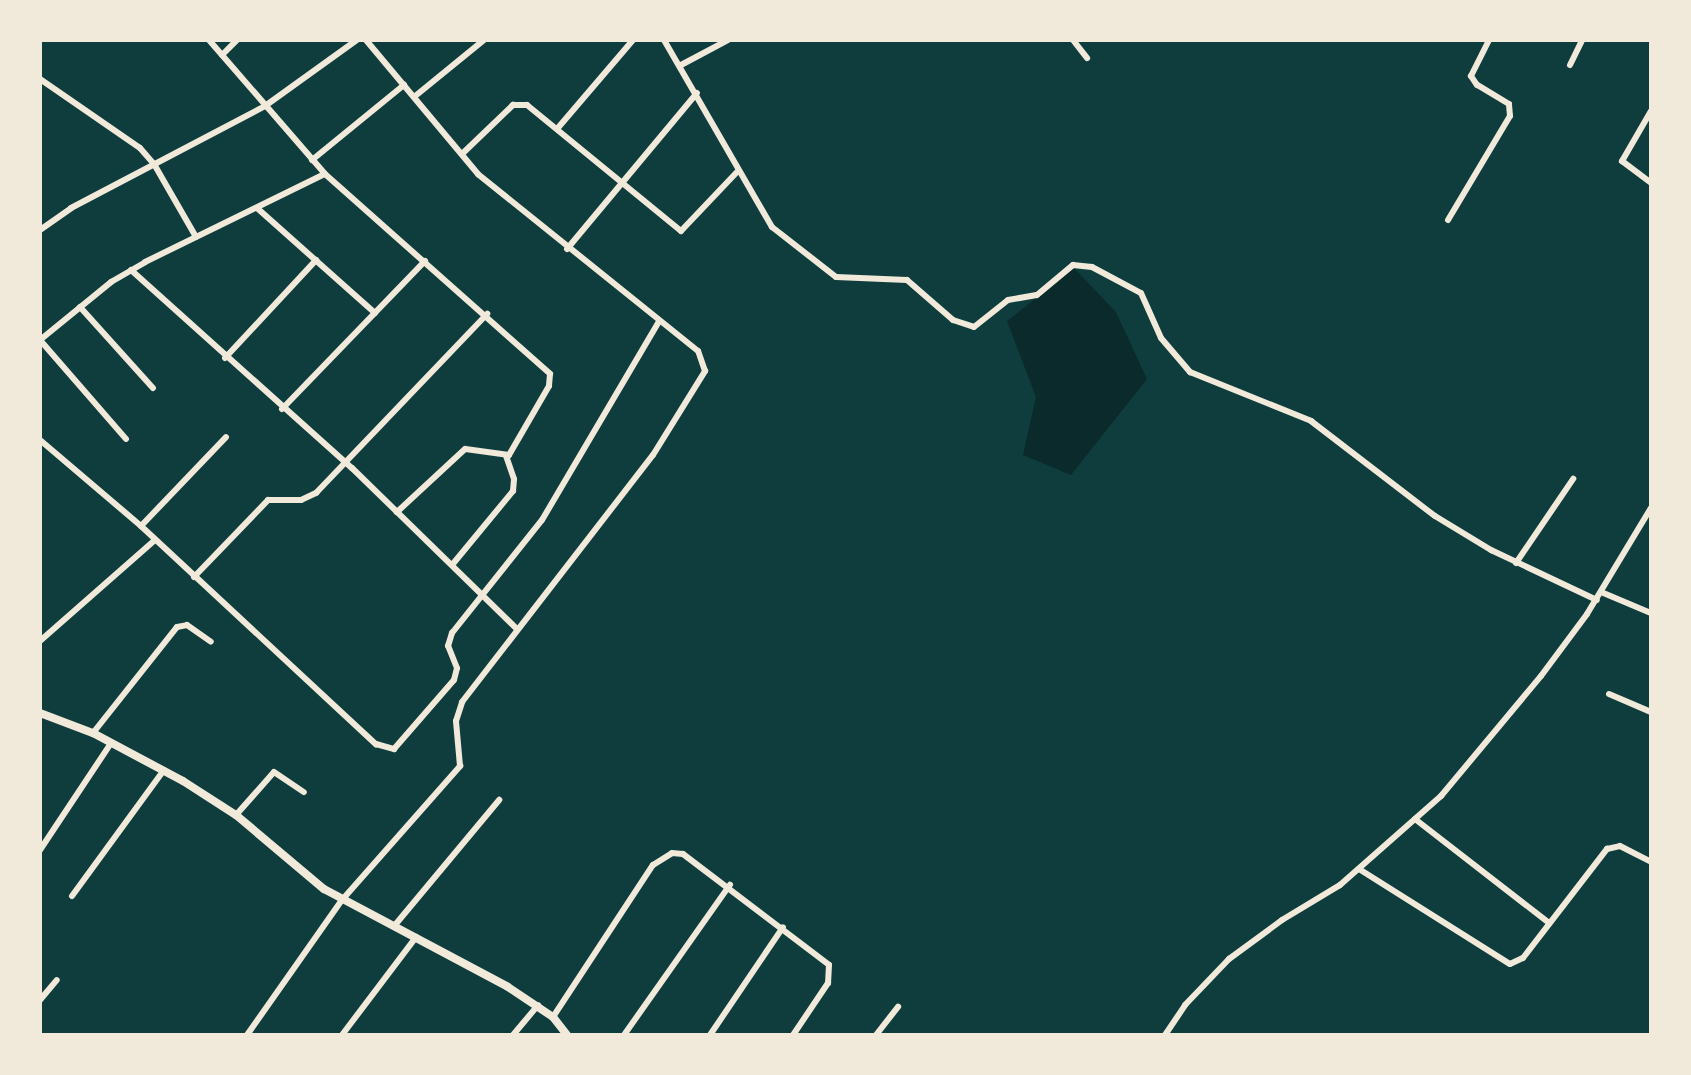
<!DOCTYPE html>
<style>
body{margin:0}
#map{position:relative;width:1691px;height:1075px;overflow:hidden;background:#0f3d3e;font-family:"Source Sans 3",sans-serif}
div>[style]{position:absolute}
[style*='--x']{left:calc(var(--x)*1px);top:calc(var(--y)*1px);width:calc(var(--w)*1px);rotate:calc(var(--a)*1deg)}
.water>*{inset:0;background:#0a2a2b}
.minor>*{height:6px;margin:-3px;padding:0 3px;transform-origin:3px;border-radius:3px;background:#f1e9da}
.tertiary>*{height:8px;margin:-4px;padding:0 4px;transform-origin:4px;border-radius:4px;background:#f1e9da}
span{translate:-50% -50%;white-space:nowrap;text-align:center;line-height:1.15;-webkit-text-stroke:9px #f1e9da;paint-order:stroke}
.frame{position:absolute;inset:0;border:42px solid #f1e9da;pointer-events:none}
</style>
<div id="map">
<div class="water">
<i style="clip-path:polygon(1074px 268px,1116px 312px,1147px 379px,1071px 475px,1023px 455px,1036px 397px,1007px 321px)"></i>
</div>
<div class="minor">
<i style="--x:209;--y:40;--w:177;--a:49.1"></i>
<i style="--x:325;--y:174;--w:301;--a:41.6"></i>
<i style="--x:550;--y:374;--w:12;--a:95"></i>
<i style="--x:549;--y:386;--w:80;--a:120.1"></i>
<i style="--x:509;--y:455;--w:44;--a:-172.2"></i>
<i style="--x:465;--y:449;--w:93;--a:137.2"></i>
<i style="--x:664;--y:40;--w:216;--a:60"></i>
<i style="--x:772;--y:227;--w:81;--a:38"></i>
<i style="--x:836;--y:277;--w:71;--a:2.4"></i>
<i style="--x:907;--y:280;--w:61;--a:41"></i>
<i style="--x:953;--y:320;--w:22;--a:18"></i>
<i style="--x:974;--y:327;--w:43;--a:-38.5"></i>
<i style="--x:1008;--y:300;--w:29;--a:-10"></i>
<i style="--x:1037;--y:295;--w:47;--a:-39.8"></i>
<i style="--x:1073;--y:265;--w:19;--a:6"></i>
<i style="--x:1092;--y:267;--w:55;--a:28"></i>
<i style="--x:1141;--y:293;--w:49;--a:66"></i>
<i style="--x:1161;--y:338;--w:45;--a:49.5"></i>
<i style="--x:1190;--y:372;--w:131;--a:22"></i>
<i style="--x:1311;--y:421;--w:156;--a:37.5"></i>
<i style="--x:1435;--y:516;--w:66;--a:31.3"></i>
<i style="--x:1491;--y:550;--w:117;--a:25.3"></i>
<i style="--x:1073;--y:40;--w:23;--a:52"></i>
<i style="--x:222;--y:55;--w:21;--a:-45"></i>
<i style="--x:681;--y:65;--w:53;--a:-28"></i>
<i style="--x:1570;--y:65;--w:28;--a:-64"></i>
<i style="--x:40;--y:79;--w:121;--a:34.6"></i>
<i style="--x:140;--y:148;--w:21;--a:49"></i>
<i style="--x:154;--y:164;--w:84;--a:60.1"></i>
<i style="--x:414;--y:97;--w:90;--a:-39.2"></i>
<i style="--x:1651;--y:111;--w:58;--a:120.1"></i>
<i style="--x:1622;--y:161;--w:36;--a:37"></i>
<i style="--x:557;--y:129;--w:117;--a:-49.5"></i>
<i style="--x:462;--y:154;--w:71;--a:-43.9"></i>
<i style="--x:513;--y:105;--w:14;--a:0"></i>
<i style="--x:527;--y:105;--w:199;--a:39.3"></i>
<i style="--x:681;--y:231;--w:81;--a:-46.5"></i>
<i style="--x:312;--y:160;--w:119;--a:-39.2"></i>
<i style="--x:257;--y:208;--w:158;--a:41.7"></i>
<i style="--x:1448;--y:220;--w:121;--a:-59.2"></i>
<i style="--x:1510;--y:116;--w:12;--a:-95"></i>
<i style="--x:1509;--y:104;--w:37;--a:-149"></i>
<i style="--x:1477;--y:85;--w:11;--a:-124"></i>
<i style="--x:1471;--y:76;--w:40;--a:-63.4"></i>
<i style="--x:40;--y:230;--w:38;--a:-35"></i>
<i style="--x:71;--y:208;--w:219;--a:-27.7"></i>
<i style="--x:265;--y:106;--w:113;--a:-35.7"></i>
<i style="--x:567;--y:249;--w:203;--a:-50.2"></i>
<i style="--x:131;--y:270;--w:297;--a:41.9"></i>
<i style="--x:352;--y:468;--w:231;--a:44.3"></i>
<i style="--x:80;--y:307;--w:109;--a:48"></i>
<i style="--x:40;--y:340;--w:92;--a:-39.2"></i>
<i style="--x:111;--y:282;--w:39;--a:-30"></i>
<i style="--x:145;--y:262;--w:200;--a:-26.1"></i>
<i style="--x:40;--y:340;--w:131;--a:49"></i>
<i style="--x:225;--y:358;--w:134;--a:-47.1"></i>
<i style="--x:282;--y:409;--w:206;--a:-46"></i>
<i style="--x:40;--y:440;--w:133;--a:40.4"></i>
<i style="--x:141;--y:526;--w:321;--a:42.9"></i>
<i style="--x:376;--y:744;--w:19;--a:16"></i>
<i style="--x:394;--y:749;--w:91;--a:-49"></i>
<i style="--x:454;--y:680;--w:12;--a:-76"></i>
<i style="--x:457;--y:668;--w:24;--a:-112"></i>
<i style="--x:448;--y:646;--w:14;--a:-73"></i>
<i style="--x:452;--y:633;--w:144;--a:-51.5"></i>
<i style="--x:542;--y:520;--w:231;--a:-59.5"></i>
<i style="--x:141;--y:526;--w:123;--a:-46.3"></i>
<i style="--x:1516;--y:563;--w:102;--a:-55.8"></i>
<i style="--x:452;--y:565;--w:96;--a:-50.5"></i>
<i style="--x:513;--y:491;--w:12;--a:-85"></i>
<i style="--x:514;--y:479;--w:24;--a:-109"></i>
<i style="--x:194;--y:577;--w:107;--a:-46.1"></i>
<i style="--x:268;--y:500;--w:33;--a:0"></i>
<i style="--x:301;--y:500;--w:17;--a:-25"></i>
<i style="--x:316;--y:493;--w:248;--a:-46.3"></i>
<i style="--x:1601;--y:592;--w:54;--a:22.8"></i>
<i style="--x:40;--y:641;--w:153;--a:-41.3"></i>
<i style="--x:1609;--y:694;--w:46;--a:23.2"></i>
<i style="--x:93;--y:733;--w:135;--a:-51.6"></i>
<i style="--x:177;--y:627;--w:10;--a:-11"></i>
<i style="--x:187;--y:625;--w:29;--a:35"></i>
<i style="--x:236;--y:815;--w:57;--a:-48.5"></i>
<i style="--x:274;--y:772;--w:36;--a:34"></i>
<i style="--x:1415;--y:819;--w:170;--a:37.8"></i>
<i style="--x:40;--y:850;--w:128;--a:-56.4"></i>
<i style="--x:1359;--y:869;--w:178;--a:32.2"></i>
<i style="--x:1510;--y:964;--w:14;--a:-25"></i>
<i style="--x:1523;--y:958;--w:138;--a:-52.4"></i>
<i style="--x:1607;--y:849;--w:13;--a:-13"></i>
<i style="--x:1620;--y:846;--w:35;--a:27"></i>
<i style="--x:72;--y:896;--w:156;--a:-53.9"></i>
<i style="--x:395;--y:925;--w:163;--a:-50.2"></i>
<i style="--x:40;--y:1000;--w:26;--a:-50"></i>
<i style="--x:553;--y:1017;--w:182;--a:-56.7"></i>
<i style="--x:653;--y:865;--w:22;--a:-32"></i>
<i style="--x:672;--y:853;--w:11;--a:5"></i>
<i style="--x:683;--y:854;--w:183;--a:37.2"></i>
<i style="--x:829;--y:965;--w:18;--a:93"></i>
<i style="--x:828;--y:983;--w:63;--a:123.9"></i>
<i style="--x:247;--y:1035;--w:165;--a:-54.9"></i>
<i style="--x:342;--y:900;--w:179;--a:-48.6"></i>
<i style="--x:460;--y:766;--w:45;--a:-95.1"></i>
<i style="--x:456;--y:721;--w:20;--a:-72"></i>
<i style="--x:462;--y:702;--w:312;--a:-52.3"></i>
<i style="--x:653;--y:455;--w:99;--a:-58.2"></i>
<i style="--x:705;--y:371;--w:21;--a:-109"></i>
<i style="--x:698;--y:351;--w:282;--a:-141.2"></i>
<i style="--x:478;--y:174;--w:175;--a:-129.9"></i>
<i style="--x:342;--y:1035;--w:123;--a:-52.9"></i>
<i style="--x:513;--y:1035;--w:39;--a:-50"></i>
<i style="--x:624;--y:1035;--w:184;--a:-54.8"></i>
<i style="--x:710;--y:1035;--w:130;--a:-55.9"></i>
<i style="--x:876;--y:1035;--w:36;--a:-52"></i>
<i style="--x:1165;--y:1035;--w:36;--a:-56"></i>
<i style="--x:1185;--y:1005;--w:64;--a:-46.3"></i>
<i style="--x:1229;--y:959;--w:66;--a:-36.3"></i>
<i style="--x:1282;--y:920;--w:68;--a:-31.1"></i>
<i style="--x:1340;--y:885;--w:135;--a:-41.4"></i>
<i style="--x:1441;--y:796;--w:156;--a:-50.2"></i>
<i style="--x:1541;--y:676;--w:77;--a:-53.4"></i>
<i style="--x:1587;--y:614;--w:124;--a:-58.9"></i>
</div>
<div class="tertiary">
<i style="--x:40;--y:713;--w:57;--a:20.7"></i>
<i style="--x:93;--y:733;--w:102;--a:28.1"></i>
<i style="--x:183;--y:781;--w:63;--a:32.7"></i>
<i style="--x:236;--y:815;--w:115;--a:40.1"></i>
<i style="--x:324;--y:889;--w:208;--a:28"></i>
<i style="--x:508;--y:987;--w:54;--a:33.7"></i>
<i style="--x:553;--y:1017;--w:23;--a:52"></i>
</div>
<div class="frame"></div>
</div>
